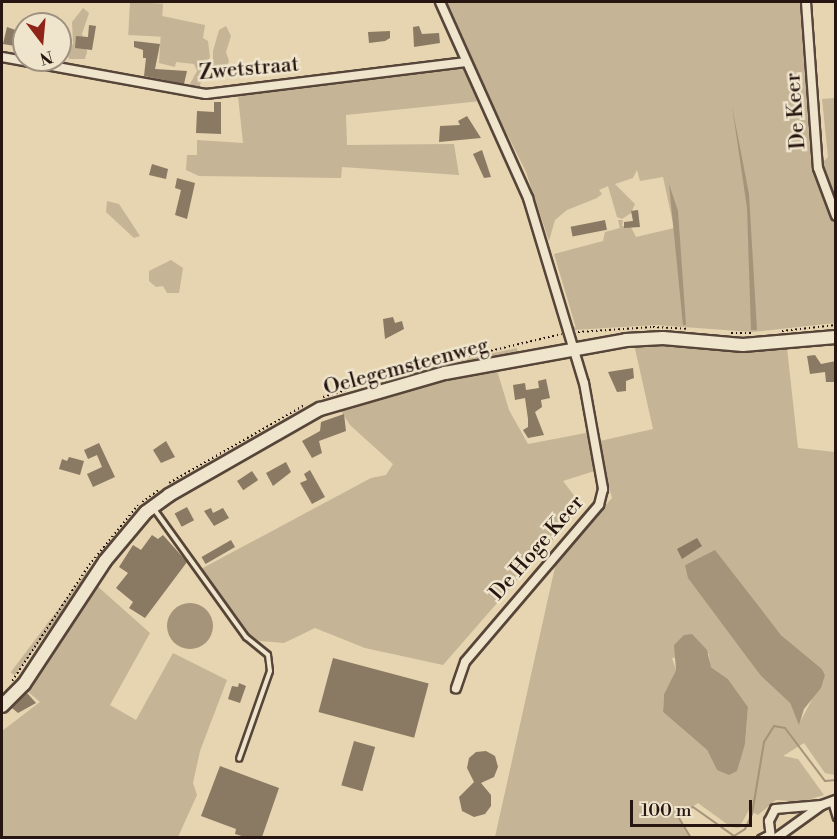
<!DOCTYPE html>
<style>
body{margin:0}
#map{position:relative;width:837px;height:839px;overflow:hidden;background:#e6d5b0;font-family:"Libre Bodoni",serif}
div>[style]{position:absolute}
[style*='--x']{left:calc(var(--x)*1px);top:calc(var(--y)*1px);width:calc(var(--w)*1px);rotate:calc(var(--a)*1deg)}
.green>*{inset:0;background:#c5b495;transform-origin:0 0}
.water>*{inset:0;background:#a5947a}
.round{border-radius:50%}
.stream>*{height:2px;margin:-1px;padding:0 1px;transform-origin:1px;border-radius:1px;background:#a5947a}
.building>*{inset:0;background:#8a7963;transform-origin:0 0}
.path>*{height:1.5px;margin-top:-0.75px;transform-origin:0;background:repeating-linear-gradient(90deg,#261510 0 1.5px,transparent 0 4.5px)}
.roads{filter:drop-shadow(2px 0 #564538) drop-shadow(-2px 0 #564538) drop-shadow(0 2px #564538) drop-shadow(0 -2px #564538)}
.lane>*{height:4px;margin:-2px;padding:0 2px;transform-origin:2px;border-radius:2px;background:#efe4cc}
.street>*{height:8px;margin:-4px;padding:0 4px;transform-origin:4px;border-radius:4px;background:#efe4cc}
.secondary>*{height:12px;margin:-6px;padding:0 6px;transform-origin:6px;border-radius:6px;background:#efe4cc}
span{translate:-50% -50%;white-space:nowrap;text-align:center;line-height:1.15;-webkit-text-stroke:5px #efe4cc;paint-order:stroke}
.street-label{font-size:21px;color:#261510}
.frame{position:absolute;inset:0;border:3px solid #261510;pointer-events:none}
.north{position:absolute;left:12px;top:12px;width:60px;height:60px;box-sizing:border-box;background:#efe4cc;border:2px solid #9f9181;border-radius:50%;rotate:164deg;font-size:16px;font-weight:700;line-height:24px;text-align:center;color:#261510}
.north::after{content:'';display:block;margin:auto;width:21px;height:27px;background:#8f2418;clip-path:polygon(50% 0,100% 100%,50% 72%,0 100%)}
.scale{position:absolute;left:630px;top:800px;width:122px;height:27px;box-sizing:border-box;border:3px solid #261510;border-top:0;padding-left:8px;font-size:18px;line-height:21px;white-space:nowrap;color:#261510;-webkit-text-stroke:4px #efe4cc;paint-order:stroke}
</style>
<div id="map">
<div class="green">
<i style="left:130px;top:2px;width:33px;height:33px;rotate:3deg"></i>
<i style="clip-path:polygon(441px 2px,804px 2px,821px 164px,828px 157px,822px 99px,835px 98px,835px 323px,752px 332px,656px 325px,573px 330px,550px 252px,571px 324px,576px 328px,554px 254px,603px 241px,605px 232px,620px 228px,618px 220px,623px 220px,622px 226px,631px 227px,636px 237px,674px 228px,663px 177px,640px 181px,637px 170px,633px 178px,615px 184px,635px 204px,631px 213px,622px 219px,617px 217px,608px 186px,599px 190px,602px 194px,597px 198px,567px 210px,555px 220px,549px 241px,526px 172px)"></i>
<i style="clip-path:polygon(83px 8px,89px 13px,82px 34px,87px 52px,85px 59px,69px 59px,67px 51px,73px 44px,72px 22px)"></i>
<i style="clip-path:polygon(162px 16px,205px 25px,203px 38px,208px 41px,210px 57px,204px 67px,211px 77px,201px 81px,199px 90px,192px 90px,190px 84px,197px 71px,194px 64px,176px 62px,175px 67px,159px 63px)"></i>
<i style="clip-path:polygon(226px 26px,231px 36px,226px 52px,229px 61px,224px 78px,219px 79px,213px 68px,213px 51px,219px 30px)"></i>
<i style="clip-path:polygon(463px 66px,481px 101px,346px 115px,347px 145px,454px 144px,459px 175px,342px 167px,341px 178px,199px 176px,186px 170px,187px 155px,197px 155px,197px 140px,243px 143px,238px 96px)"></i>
<i style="clip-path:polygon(107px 201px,119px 204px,140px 236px,134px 238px,106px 212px)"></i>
<i style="clip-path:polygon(171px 260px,183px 268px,179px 293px,167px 293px,163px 286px,156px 287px,149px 281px,149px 271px)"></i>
<i style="clip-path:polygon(evenodd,658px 343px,744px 350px,787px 348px,798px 448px,835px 452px,835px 775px,825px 773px,804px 743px,783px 756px,798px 759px,824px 795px,801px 802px,776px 800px,758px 815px,749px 810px,739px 828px,731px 827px,698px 803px,678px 816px,691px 837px,495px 837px,557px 558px,612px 498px,604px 468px,563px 481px,582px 506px,443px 665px,365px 648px,315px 628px,284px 643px,260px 641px,248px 635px,201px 569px,371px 478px,386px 475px,393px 464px,350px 425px,339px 408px,496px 367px,509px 410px,528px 444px,591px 432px,600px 441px,653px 429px,634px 344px,658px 343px,714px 551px,781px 635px,822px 669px,825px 675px,799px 724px,790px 703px,761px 676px,685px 565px,714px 551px,658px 343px,709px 654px,710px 666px,728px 679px,748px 707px,745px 744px,734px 772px,717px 770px,707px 750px,663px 712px,664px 694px,676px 670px,672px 658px,709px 654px)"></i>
<i style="clip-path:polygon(517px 348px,518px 355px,439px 370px,438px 365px)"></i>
<i style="left:87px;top:571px;width:5px;height:127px;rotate:37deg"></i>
<i style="clip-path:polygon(96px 585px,150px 633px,110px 705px,136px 720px,173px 653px,227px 680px,200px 751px,193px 783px,197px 795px,178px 837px,2px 838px,2px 731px,40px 702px,26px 690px)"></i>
</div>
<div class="water">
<i style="clip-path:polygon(732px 106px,749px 194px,757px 330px,751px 330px,747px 208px)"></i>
<i style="clip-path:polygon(669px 184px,678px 211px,686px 325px,683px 325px)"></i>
<i style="clip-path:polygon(715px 550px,781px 635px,822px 669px,825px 675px,821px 688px,804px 709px,799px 725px,790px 703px,761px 676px,688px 578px,685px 565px)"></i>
<i class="round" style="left:167px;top:603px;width:46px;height:46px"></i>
<i style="clip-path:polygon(692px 634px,707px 650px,711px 667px,728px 679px,748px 707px,745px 744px,737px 771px,729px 775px,717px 770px,707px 750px,663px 712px,664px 694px,676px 670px,674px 645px,684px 635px)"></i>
</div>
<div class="stream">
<i style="--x:691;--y:838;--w:26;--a:-121"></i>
<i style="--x:678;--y:816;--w:17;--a:-31"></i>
<i style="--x:693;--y:807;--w:50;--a:35.3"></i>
<i style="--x:734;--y:836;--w:13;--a:-32"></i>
<i style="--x:745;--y:829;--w:17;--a:-65"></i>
<i style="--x:752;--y:814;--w:73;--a:-80.5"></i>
<i style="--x:764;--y:742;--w:19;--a:-58"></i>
<i style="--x:774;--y:726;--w:11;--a:10"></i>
<i style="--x:785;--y:728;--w:66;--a:53"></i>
<i style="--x:825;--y:781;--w:11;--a:-5"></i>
</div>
<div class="building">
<i style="clip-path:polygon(89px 25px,96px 26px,92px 50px,75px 48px,76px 36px,88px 37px)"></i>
<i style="clip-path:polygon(419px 26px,422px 34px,439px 33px,440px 43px,414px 47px,413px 27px)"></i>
<i style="clip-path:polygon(7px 27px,24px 33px,21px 47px,3px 44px)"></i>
<i style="clip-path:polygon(390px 31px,390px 38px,385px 41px,369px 43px,368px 32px)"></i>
<i style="clip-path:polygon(134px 41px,160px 44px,155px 69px,187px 71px,184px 84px,144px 76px,146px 58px,143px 58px,143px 50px,134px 47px)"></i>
<i style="clip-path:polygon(214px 102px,221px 102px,221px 134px,196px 133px,197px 111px,214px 112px)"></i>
<i style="clip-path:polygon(467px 116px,481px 138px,439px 142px,440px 126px,460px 125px,458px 121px)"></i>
<i style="clip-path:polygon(482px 150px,491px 177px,484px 178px,473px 154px)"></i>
<i style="clip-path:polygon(152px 164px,168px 169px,166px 179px,149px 175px)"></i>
<i style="clip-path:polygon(177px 178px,195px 183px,187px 219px,175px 215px,181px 190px,175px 188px)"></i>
<i style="clip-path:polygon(638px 210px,640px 227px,624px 228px,624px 222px,633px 221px,631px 211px)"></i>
<i style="left:605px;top:220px;width:10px;height:35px;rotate:79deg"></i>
<i style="clip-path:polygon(393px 317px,395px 323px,402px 321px,404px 329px,385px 339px,383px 319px)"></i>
<i style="clip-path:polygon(815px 355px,821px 364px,836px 361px,836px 382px,826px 382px,825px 372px,810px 374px,807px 356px)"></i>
<i style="clip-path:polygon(633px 368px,634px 378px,626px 381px,626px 391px,617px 392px,608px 372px)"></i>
<i style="clip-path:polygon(546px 379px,550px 398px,541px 400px,542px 407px,535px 412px,544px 435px,528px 438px,523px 430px,528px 427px,528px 419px,525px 398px,515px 400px,513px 385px,525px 383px,526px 390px,539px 388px,538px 381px)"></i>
<i style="clip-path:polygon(344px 414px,346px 431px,319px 441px,322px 453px,312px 458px,302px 441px,320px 431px,321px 422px)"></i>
<i style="clip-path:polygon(166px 441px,175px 457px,161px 463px,153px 450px)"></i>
<i style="clip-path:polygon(99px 443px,115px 477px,93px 487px,87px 474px,102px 467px,97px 455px,88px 459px,84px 450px)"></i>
<i style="clip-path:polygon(69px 457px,84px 461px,80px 475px,59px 469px,62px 459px,67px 461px)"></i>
<i style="clip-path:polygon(286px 462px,291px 472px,273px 486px,266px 473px)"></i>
<i style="clip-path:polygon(310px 470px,325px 497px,312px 504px,300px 483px,307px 480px,304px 474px)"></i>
<i style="left:252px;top:471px;width:11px;height:18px;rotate:56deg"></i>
<i style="left:187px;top:507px;width:15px;height:14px;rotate:62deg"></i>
<i style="clip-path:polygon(211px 508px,213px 513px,223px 508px,229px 518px,214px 526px,204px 511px)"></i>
<i style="clip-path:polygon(152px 535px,158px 539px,163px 535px,187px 562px,145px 618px,129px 608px,133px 602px,116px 588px,128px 573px,119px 567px,133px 545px,141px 550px)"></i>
<i style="clip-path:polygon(697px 538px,702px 546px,682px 559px,677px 549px)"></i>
<i style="left:231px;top:540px;width:8px;height:34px;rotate:60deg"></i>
<i style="left:333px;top:658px;width:99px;height:56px;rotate:15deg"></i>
<i style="clip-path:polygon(239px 683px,246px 686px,240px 703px,228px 699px,232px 686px,238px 687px)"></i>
<i style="clip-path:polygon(27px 693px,36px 703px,18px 713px,12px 708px)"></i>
<i style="left:354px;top:741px;width:22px;height:46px;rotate:16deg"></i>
<i style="clip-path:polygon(486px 751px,495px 756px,498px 767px,494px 777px,481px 783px,491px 795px,491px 806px,485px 814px,474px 817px,462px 811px,459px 797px,474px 782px,467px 768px,469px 758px,476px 752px)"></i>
<i style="clip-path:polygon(220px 766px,279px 788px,262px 837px,245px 837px,235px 834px,236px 829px,201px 816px)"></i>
</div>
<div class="path">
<i style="--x:782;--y:331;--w:54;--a:-6.3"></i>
<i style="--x:578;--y:332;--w:75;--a:-3.8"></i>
<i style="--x:653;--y:327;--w:34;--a:3"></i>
<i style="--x:731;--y:333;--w:22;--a:0"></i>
<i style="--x:323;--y:397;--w:116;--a:-16.6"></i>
<i style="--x:434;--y:364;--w:131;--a:-13.2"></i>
<i style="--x:169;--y:483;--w:155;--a:-29.9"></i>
<i style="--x:142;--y:502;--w:22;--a:-36"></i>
<i style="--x:12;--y:681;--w:139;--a:-56.4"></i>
<i style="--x:89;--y:565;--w:77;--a:-50.8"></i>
</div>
<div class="roads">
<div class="lane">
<i style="--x:154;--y:509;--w:158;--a:54.3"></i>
<i style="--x:246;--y:637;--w:28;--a:39"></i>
<i style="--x:268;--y:655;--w:16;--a:83"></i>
<i style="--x:270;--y:671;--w:93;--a:109.4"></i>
<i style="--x:831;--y:802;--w:17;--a:73"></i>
<i style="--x:760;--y:838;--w:11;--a:-27"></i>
</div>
<div class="street">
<i style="--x:440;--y:2;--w:215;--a:65.8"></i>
<i style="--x:528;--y:198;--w:193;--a:73.2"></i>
<i style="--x:584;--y:383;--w:108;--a:79.8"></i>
<i style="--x:603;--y:489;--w:16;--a:104"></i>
<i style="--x:599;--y:505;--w:206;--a:130.5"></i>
<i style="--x:465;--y:662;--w:28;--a:109"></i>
<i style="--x:806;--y:2;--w:166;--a:85.9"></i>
<i style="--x:818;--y:168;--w:51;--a:69.4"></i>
<i style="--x:2;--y:57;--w:207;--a:10.3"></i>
<i style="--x:206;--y:94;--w:262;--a:-7"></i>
<i style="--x:822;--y:805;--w:15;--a:-20"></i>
<i style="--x:771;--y:838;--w:17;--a:-97"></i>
<i style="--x:769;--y:821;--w:13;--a:-63"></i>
<i style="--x:775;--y:809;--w:47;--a:-4.9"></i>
<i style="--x:822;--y:805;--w:57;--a:144.3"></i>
</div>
<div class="secondary">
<i style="--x:2;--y:706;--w:31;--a:-45"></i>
<i style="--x:24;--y:684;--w:147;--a:-56.6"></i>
<i style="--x:105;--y:561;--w:64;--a:-50.1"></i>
<i style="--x:146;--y:512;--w:29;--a:-36"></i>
<i style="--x:169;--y:495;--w:174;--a:-29.7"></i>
<i style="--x:320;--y:409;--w:130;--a:-16.1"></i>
<i style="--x:445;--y:373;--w:184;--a:-10.3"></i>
<i style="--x:626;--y:340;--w:37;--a:-3"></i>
<i style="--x:663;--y:338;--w:80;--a:5"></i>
<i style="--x:743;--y:345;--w:93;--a:-4.9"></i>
</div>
</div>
<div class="street-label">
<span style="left:249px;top:69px;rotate:-5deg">Zwetstraat</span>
<span style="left:796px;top:111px;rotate:-94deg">De Keer</span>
<span style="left:406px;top:367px;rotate:-15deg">Oelegemsteenweg</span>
<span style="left:537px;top:548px;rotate:-49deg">De Hoge Keer</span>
</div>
<div class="frame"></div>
<div class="north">N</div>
<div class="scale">100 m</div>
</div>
